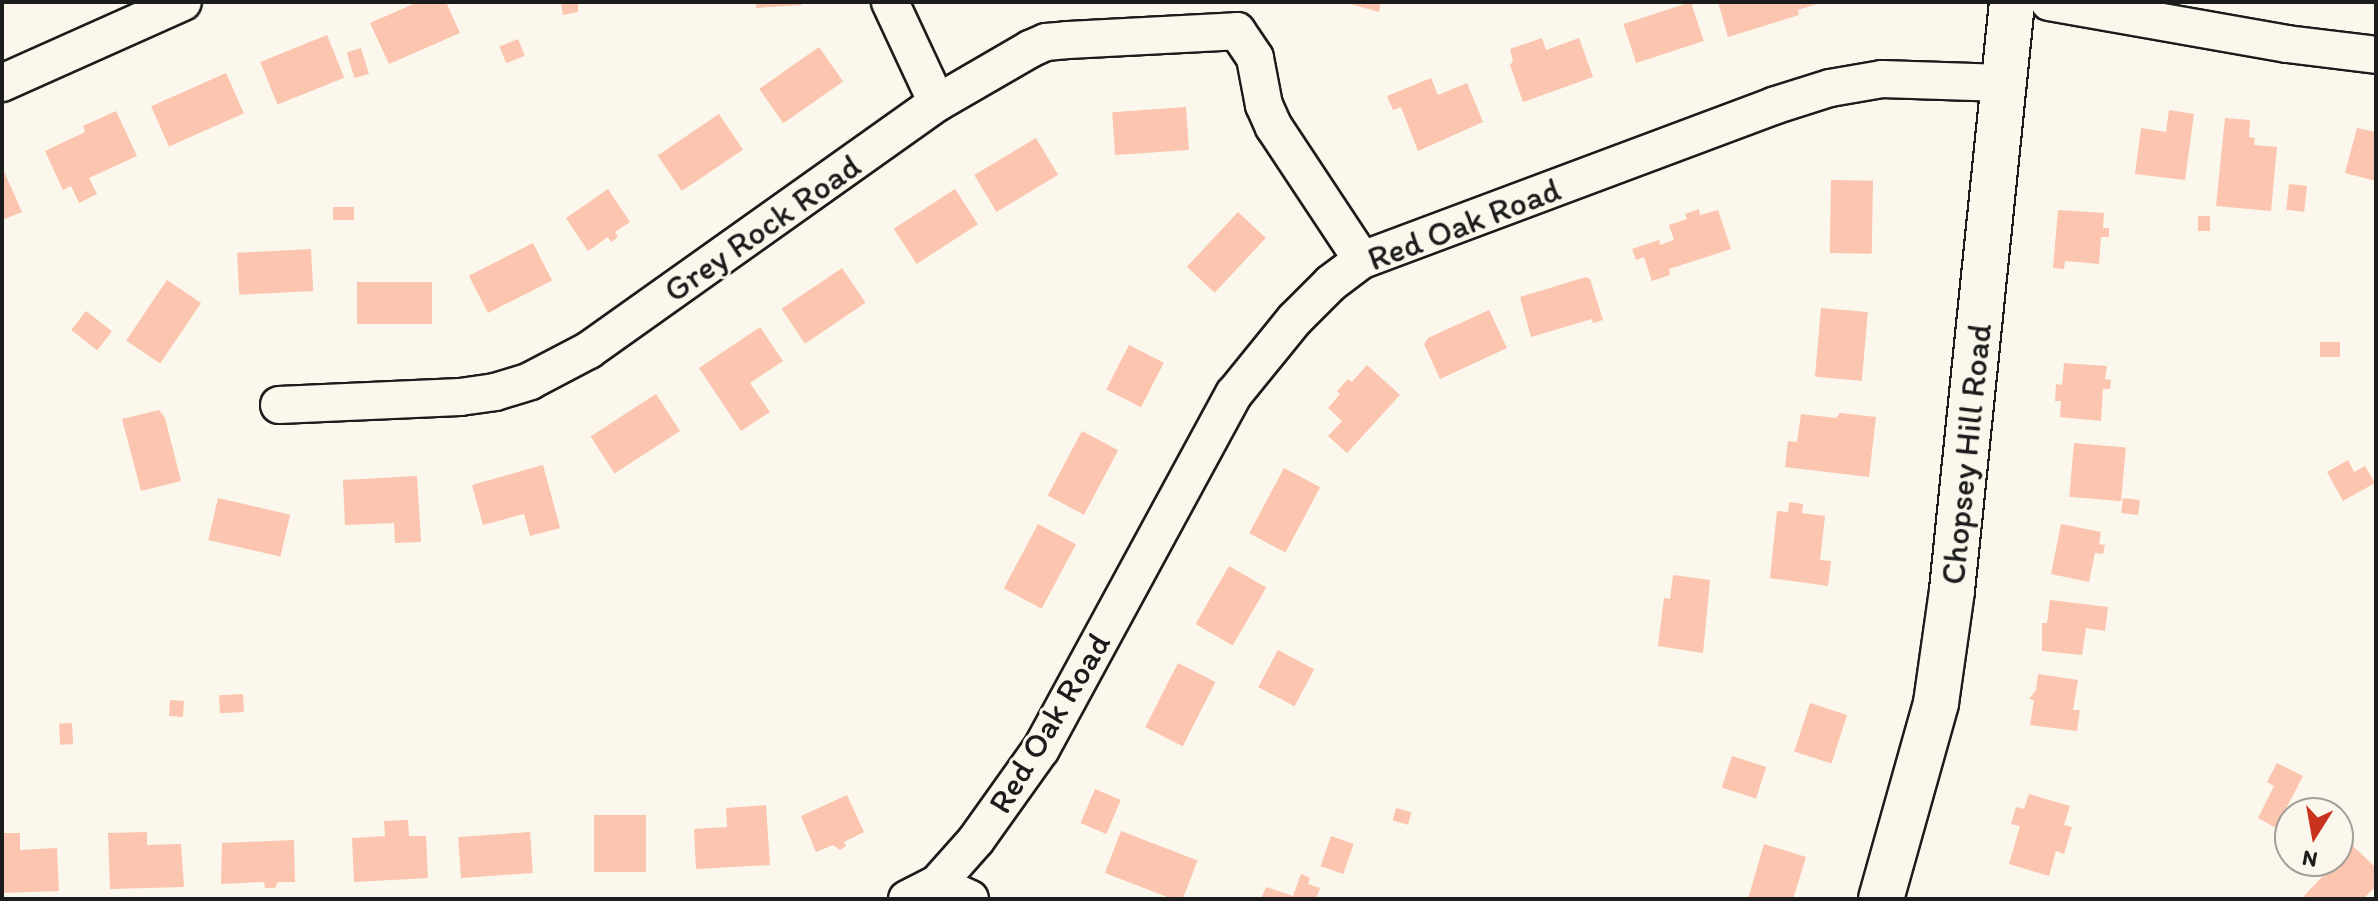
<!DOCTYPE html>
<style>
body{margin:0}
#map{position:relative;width:2378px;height:901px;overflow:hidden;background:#fbf7ec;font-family:Itim,sans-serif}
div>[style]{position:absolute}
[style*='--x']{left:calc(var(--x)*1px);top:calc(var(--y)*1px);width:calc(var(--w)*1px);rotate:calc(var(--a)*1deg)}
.building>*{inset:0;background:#fbc5af;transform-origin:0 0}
.roads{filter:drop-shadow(2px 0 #1c1c1c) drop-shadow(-2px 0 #1c1c1c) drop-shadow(0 2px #1c1c1c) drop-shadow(0 -2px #1c1c1c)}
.street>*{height:36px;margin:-18px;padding:0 18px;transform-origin:18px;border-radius:18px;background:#fbf7ec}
.secondary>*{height:44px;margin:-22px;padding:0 22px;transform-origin:22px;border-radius:22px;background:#fbf7ec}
span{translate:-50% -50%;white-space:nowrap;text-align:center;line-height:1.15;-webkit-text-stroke:6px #fbf7ec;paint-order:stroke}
.street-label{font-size:34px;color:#1c1c1c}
.frame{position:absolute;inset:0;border:4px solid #1c1c1c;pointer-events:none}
.north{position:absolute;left:2274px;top:797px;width:80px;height:80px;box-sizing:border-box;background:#fbf7ec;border:2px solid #a29f99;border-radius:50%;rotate:191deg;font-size:22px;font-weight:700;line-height:32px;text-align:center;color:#1c1c1c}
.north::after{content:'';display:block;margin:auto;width:28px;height:36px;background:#c8321e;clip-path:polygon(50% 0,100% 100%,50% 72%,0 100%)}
</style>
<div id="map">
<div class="building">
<i style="clip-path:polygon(418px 2px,446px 2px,460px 33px,389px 64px,370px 23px)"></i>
<i style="clip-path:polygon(570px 2px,578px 3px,578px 12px,563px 15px,561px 4px)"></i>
<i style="clip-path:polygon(756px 2px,802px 2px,802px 5px,756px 8px)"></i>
<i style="clip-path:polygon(1343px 2px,1381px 2px,1379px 12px)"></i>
<i style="left:1691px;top:2px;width:41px;height:71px;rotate:72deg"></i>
<i style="clip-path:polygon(1718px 2px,1820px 2px,1820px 3px,1798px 10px,1799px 15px,1728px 37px)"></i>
<i style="left:327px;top:35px;width:46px;height:72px;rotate:68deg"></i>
<i style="clip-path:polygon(1542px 38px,1546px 50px,1579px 38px,1593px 77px,1523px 102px,1510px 65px,1513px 61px,1510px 49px)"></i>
<i style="left:518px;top:39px;width:18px;height:20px;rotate:68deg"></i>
<i style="left:819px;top:47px;width:42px;height:73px;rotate:55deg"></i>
<i style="left:361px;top:48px;width:27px;height:15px;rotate:73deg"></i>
<i style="left:226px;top:73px;width:44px;height:82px;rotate:66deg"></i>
<i style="clip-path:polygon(1431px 78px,1438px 95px,1467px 83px,1483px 122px,1418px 151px,1401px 107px,1393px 110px,1387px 96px)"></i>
<i style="left:1186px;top:107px;width:43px;height:74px;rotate:86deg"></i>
<i style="clip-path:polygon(2169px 110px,2194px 114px,2185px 180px,2135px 174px,2141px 128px,2166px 132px)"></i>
<i style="clip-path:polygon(116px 111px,137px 156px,89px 178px,97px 194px,79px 203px,71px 186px,63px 190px,45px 151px,85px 132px,83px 126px)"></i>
<i style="left:719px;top:114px;width:43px;height:74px;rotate:56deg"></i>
<i style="clip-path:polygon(2225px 118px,2250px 120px,2249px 137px,2255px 138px,2254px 145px,2277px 147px,2271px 211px,2216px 206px)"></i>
<i style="clip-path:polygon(2357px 128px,2376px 132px,2376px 181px,2345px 173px)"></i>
<i style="left:1036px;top:138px;width:43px;height:72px;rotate:59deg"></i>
<i style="clip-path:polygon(2px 167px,22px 212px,2px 220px)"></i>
<i style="left:1831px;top:180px;width:42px;height:73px;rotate:1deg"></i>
<i style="left:2289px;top:184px;width:18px;height:26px;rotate:6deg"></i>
<i style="clip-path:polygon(608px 189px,630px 222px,615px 232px,618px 237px,611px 242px,608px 237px,588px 251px,566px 218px)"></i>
<i style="left:955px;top:189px;width:42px;height:73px;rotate:57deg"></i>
<i style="left:354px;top:207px;width:13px;height:21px;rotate:90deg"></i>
<i style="clip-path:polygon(1699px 209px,1700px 215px,1718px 210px,1731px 249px,1669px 269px,1670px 275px,1652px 281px,1644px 257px,1636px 260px,1632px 249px,1659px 240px,1660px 245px,1674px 240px,1669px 225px,1687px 219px,1685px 214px)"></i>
<i style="clip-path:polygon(2058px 210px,2104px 213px,2103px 228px,2109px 228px,2109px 237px,2101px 237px,2099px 264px,2065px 261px,2064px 269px,2053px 268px)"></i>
<i style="left:1238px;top:212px;width:38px;height:75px;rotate:43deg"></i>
<i style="left:2198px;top:216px;width:12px;height:15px"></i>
<i style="left:533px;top:243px;width:42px;height:72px;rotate:63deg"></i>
<i style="left:311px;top:249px;width:42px;height:74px;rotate:87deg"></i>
<i style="left:842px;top:268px;width:42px;height:73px;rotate:56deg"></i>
<i style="clip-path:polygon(1586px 277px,1590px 279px,1603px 320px,1593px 323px,1592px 319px,1531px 337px,1520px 297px)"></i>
<i style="left:167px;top:280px;width:41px;height:73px;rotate:34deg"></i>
<i style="left:432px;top:282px;width:42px;height:75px;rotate:90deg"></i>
<i style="left:1821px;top:308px;width:47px;height:69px;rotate:5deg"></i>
<i style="clip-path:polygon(1489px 310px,1507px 348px,1440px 379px,1424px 344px,1428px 338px)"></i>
<i style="left:86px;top:311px;width:33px;height:24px;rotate:38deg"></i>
<i style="clip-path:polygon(760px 327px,783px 361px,750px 383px,770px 412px,741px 431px,699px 368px)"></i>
<i style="left:2340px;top:342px;width:15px;height:20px;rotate:90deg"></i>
<i style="left:1129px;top:345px;width:39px;height:50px;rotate:27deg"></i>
<i style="clip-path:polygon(2064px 363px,2107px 366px,2105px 379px,2111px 380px,2110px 389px,2103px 389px,2101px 421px,2060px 417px,2061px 401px,2055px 401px,2056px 384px,2062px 385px)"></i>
<i style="clip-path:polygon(1367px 365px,1400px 395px,1347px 453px,1328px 436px,1342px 421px,1328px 408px,1340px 394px,1337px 391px,1348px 379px,1352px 382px)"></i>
<i style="left:656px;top:394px;width:44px;height:78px;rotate:57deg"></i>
<i style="clip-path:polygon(159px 410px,165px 418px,181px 481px,141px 491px,122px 419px)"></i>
<i style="clip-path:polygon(1840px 413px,1876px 417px,1869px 477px,1785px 467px,1788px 441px,1797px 442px,1801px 414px,1836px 418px)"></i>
<i style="left:1082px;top:431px;width:41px;height:73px;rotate:28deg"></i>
<i style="left:2074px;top:443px;width:52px;height:54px;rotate:5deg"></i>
<i style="clip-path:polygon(2348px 460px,2354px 472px,2365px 466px,2375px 483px,2343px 501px,2327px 472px)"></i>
<i style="clip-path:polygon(543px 465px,560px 528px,530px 536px,524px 514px,483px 525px,472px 485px)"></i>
<i style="left:1284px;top:468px;width:41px;height:74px;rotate:28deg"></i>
<i style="clip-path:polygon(417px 476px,421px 542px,395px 543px,394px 523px,345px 525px,343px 480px)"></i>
<i style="left:218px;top:498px;width:74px;height:43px;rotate:13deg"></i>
<i style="left:2123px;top:498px;width:17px;height:15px;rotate:7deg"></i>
<i style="clip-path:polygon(1789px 502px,1803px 504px,1802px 513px,1825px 516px,1820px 560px,1831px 561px,1828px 586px,1770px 578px,1777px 511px,1788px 512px)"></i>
<i style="left:1038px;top:524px;width:43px;height:73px;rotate:28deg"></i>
<i style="clip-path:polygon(2061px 524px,2101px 532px,2099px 544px,2105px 545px,2103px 554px,2095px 553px,2089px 582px,2051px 574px)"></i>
<i style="left:1229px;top:566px;width:43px;height:67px;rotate:30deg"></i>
<i style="clip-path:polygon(1673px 575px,1710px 580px,1703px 653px,1658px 646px,1664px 598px,1670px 599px)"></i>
<i style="clip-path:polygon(2050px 600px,2108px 607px,2105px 631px,2086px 628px,2082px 655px,2042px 651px,2042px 623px,2047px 623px)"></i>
<i style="left:1278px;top:650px;width:41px;height:42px;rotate:28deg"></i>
<i style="left:1178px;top:663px;width:42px;height:72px;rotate:27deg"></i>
<i style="clip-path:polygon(2038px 674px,2078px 680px,2073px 710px,2080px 710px,2077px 731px,2030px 725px,2034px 700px,2029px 699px,2036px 690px)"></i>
<i style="left:243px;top:694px;width:18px;height:24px;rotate:87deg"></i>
<i style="left:170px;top:700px;width:14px;height:16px;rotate:4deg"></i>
<i style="left:1810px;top:703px;width:39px;height:51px;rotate:18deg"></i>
<i style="left:72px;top:723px;width:21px;height:13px;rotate:87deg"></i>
<i style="left:1732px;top:756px;width:36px;height:33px;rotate:18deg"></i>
<i style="clip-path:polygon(2277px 763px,2303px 776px,2276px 828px,2258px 818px,2274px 786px,2267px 782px)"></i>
<i style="left:1095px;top:789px;width:28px;height:37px;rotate:23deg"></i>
<i style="clip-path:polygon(2029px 794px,2070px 806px,2064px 825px,2072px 827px,2064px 854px,2056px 851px,2049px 876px,2009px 864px,2020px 826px,2011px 824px,2016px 807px,2024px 809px)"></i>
<i style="clip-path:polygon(847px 795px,864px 832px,844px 842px,846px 846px,840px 850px,833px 845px,816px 852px,801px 816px)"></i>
<i style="clip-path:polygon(766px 805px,770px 865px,696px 869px,694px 829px,727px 827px,726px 808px)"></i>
<i style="left:1396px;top:808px;width:16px;height:13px;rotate:15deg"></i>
<i style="left:594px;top:815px;width:52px;height:57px"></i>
<i style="clip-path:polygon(408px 820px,409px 836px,426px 836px,428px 878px,354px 882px,352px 838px,385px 836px,384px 821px)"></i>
<i style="left:1121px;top:831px;width:82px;height:45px;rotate:21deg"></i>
<i style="clip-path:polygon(147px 832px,147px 845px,181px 844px,184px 887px,110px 889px,108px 833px)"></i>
<i style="left:530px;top:832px;width:41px;height:72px;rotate:86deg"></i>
<i style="clip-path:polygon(2px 833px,20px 833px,20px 850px,57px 848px,59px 891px,2px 893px)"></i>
<i style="left:1331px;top:836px;width:24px;height:32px;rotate:19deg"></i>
<i style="clip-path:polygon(294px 840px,295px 882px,278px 882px,275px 888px,265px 888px,264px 882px,221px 884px,222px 843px)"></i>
<i style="clip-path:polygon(1764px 844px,1806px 857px,1793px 899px,1748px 899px)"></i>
<i style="clip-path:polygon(2352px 845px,2376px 868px,2376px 886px,2363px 899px,2306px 899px,2304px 896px)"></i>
<i style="clip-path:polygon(1301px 874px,1310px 878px,1308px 884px,1320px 888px,1316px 899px,1261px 899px,1266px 887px,1293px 896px)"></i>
</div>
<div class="roads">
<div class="street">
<i style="--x:890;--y:2;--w:111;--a:65"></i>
<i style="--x:2049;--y:2;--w:242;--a:10"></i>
<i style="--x:2287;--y:44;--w:90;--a:7"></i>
<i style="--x:1237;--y:31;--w:32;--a:56"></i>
<i style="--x:1255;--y:58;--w:48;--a:79.2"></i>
<i style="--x:1264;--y:105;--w:24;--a:66"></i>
<i style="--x:1274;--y:127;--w:159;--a:56.5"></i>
<i style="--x:2;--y:83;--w:198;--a:-24.1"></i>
<i style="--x:279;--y:405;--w:181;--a:-2.5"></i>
<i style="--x:460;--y:397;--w:35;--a:-8"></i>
<i style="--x:495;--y:392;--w:37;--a:-17"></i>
<i style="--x:530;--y:381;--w:67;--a:-27.7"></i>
<i style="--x:589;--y:350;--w:427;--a:-35.4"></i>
<i style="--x:937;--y:103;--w:108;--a:-30.1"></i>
<i style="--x:1030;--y:49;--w:17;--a:-24"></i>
<i style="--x:1046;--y:42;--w:21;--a:-5"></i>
<i style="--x:1067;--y:40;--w:170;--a:-3"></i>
<i style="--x:937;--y:884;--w:36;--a:24"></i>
<i style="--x:907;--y:899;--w:34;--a:-27"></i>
<i style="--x:937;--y:884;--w:59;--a:-48.4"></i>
<i style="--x:976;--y:840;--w:112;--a:-54.5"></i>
<i style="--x:1041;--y:749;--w:404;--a:-61.5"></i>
<i style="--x:1234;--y:394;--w:97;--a:-50.9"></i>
<i style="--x:1295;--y:319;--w:51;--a:-45"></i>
<i style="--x:1331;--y:283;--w:39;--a:-37"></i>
<i style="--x:1362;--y:260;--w:439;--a:-20.5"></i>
<i style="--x:1773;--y:106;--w:60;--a:-17.5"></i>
<i style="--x:1830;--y:88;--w:53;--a:-9.8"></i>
<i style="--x:1882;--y:79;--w:122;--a:1.9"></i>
</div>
<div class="secondary">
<i style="--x:1881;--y:899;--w:204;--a:-74.3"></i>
<i style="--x:1936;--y:703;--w:114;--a:-81.9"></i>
<i style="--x:1952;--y:590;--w:591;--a:-84.17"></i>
</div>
</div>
<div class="street-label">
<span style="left:1464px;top:224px;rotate:-21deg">Red Oak Road</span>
<span style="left:762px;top:228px;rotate:-35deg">Grey Rock Road</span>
<span style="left:1966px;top:454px;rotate:-84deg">Chopsey Hill Road</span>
<span style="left:1049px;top:723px;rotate:-59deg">Red Oak Road</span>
</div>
<div class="frame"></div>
<div class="north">N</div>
</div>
